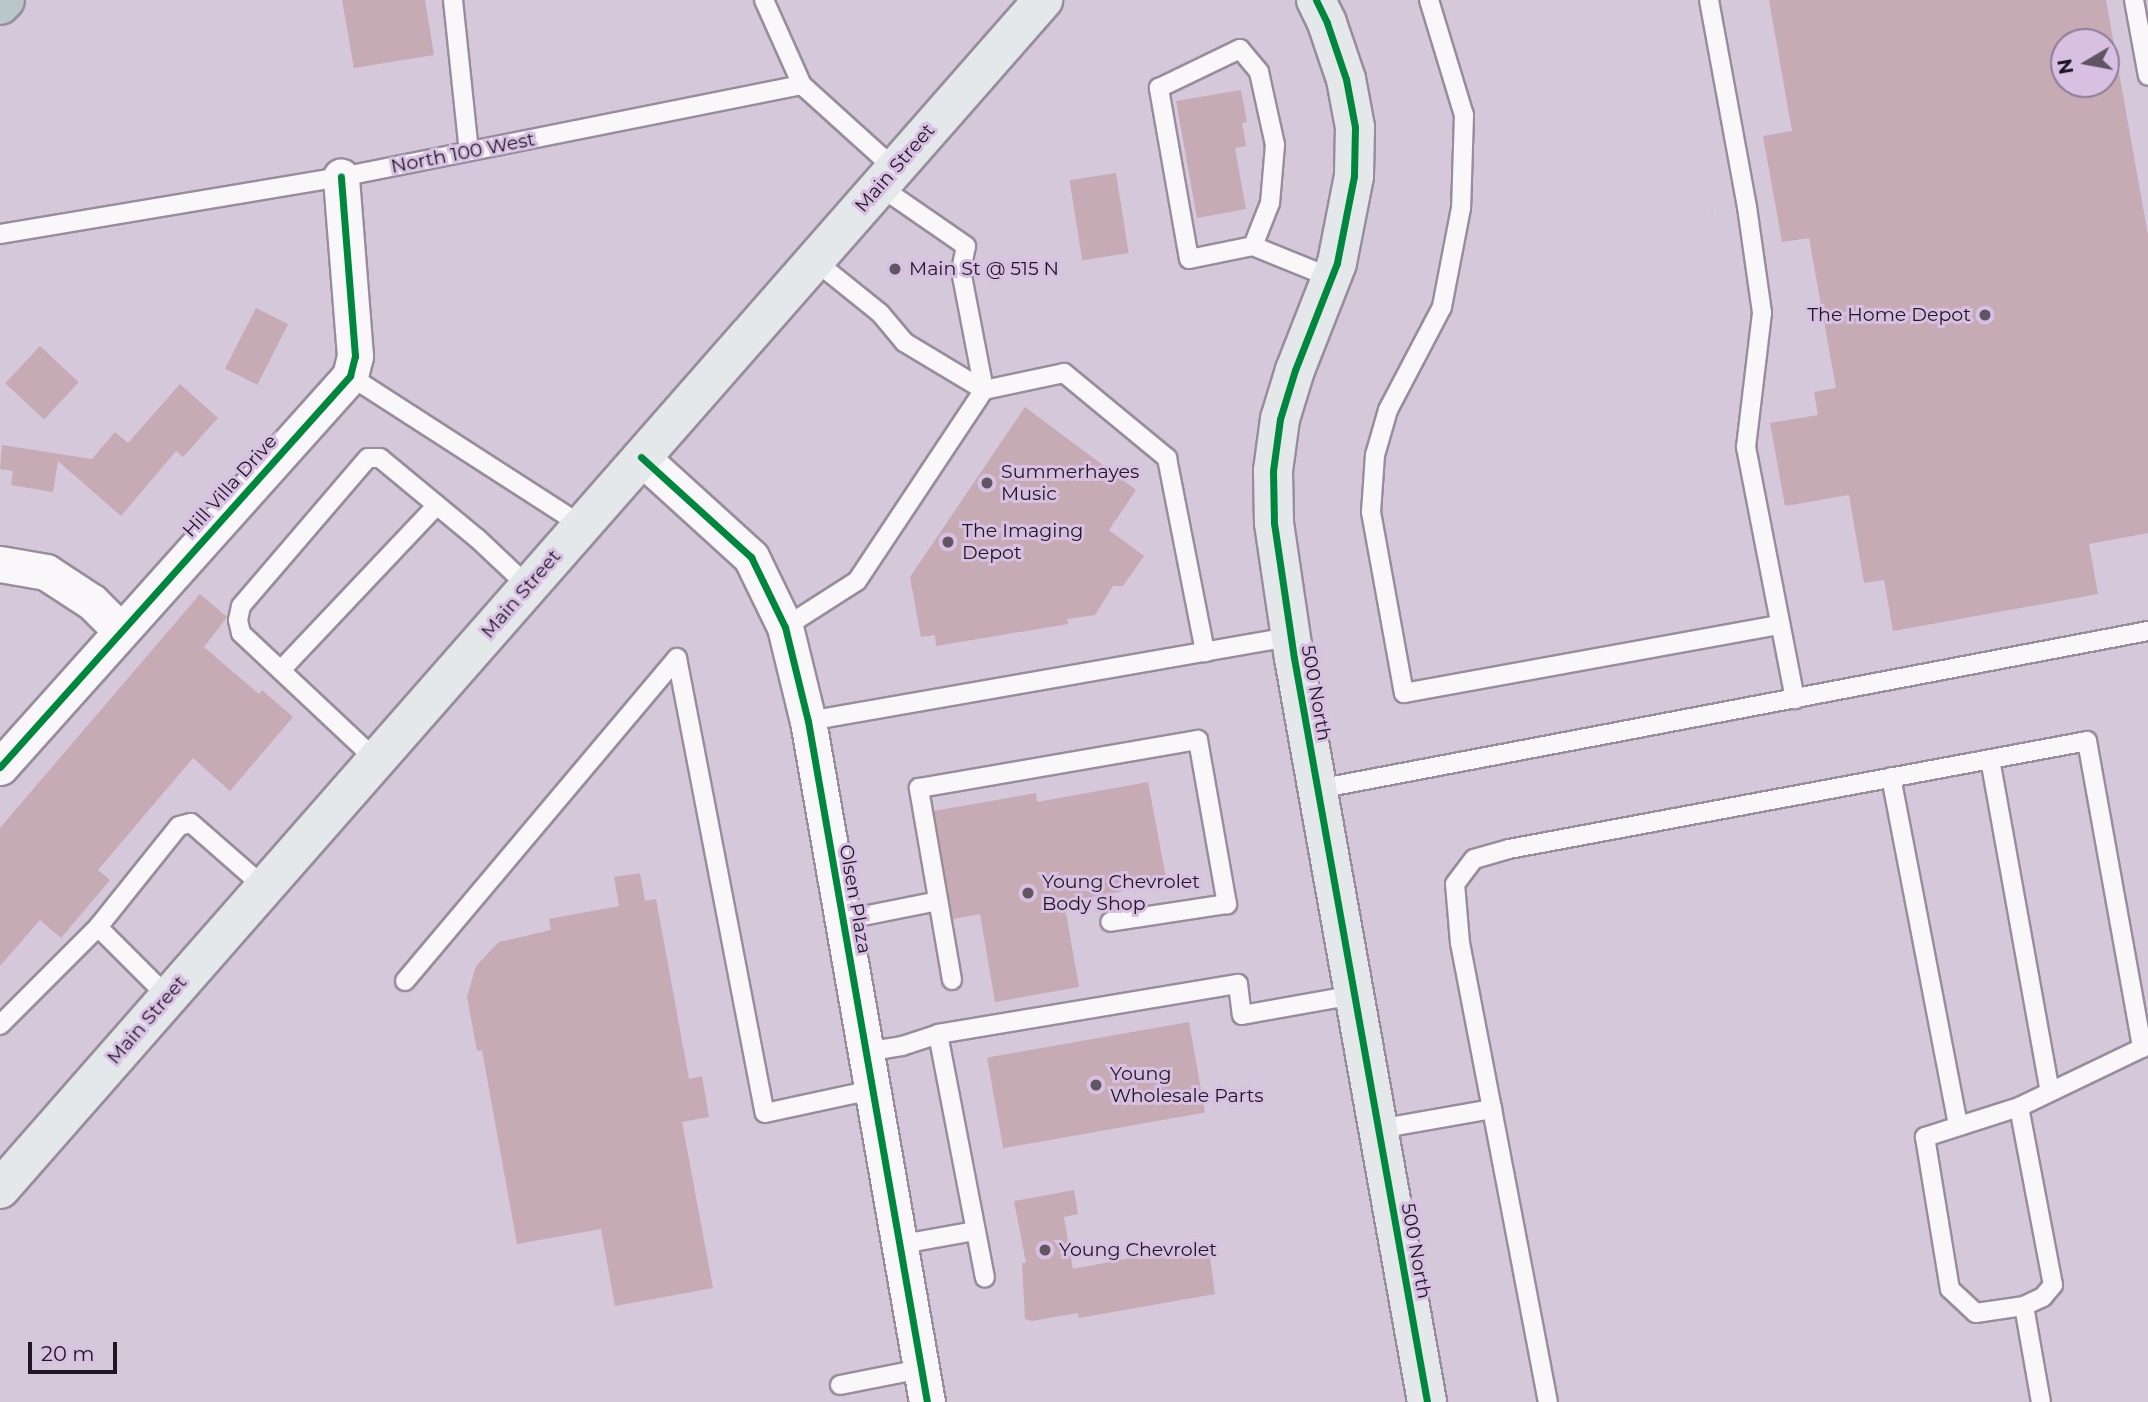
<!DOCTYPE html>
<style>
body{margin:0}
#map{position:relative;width:2148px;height:1402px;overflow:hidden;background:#d5c8db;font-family:Montserrat,sans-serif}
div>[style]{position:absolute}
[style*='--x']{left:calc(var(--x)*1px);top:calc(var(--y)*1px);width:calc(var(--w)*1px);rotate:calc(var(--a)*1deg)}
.building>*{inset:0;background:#c6aab4;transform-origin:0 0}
.path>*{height:4.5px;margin-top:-2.25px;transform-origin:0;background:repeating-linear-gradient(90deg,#cdcad0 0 3.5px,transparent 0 7px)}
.roads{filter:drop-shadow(2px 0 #978d9b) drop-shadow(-2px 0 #978d9b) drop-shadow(0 2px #978d9b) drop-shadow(0 -2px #978d9b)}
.lane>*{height:18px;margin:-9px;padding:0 9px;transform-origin:9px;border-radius:9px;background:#f9f7fa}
.street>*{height:35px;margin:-17.5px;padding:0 17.5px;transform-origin:17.5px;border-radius:17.5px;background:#f9f7fa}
.secondary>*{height:38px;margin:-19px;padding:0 19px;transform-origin:19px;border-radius:19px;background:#e5e8eb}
.highway>*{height:38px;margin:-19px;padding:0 19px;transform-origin:19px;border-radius:19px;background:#bac7ca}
.cycleway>*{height:7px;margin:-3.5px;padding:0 3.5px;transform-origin:3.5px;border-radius:3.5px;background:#00873e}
.dots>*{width:19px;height:19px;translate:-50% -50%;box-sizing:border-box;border:4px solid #d8c0e3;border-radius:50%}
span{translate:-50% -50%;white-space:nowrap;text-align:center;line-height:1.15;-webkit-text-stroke:6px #d8c0e3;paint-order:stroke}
.street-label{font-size:19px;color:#1f1723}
.poi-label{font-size:19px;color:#1f1723}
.left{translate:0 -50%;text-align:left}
.right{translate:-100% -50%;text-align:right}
.north{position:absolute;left:2050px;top:28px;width:70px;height:70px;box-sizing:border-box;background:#d8c0e3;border:2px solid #8e7c96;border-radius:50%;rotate:260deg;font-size:19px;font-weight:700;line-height:28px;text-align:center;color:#1f1723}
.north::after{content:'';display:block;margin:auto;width:24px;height:32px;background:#5f5563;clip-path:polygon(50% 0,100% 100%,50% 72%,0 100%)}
.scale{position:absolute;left:28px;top:1342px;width:89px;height:32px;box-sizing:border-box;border:4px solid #1f1723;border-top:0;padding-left:9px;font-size:21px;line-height:24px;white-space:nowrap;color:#1f1723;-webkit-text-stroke:5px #d8c0e3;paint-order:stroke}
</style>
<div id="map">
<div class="building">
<i style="clip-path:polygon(342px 0,425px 0,434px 55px,354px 68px)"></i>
<i style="clip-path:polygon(evenodd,1769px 0,2106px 0,2148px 235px,2148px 533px,2089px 544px,2098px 594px,1893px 631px,1884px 580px,1864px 583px,1849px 495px,1785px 506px,1770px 423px,1818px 415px,1814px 392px,1836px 388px,1809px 238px,1782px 242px,1763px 136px,1792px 131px,1769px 0,2064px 42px,2106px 42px,2106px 84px,2064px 84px,2064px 42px)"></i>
<i style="clip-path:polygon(1241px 90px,1247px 122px,1242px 123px,1246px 146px,1235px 148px,1246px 209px,1197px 218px,1176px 101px)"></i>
<i style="left:1116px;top:173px;width:81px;height:47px;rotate:81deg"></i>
<i style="left:256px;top:308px;width:36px;height:68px;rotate:27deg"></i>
<i style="left:40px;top:346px;width:53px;height:51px;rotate:43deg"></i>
<i style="clip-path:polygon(180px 384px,218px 418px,183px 457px,176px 451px,121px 516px,58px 461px,53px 492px,11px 485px,13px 471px,0 469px,2px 445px,92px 459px,115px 432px,128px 443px)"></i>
<i style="clip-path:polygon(1025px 407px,1136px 490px,1109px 530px,1144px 556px,1123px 586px,1113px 586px,1095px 615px,1067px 619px,1068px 624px,936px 646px,935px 635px,921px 637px,910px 577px)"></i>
<i style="clip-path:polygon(200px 594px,227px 617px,204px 647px,259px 694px,262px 690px,293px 717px,230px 791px,193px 758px,98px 870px,110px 880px,61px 938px,40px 920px,0 966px,0 828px)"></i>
<i style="clip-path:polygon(1148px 782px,1167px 883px,1064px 902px,1079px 987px,995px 1002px,980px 914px,953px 919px,934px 811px,1036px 793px,1037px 802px)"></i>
<i style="clip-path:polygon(640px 873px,645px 901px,656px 899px,689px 1079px,702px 1076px,709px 1117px,682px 1122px,713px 1288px,615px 1306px,601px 1229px,517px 1244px,482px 1050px,477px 1051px,467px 997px,476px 966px,499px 942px,551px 930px,549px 919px,619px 906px,614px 877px)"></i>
<i style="left:1189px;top:1022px;width:92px;height:205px;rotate:80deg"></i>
<i style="clip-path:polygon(1074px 1190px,1078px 1214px,1064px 1217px,1073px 1269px,1208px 1243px,1215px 1294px,1079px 1318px,1078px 1313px,1032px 1321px,1025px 1319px,1022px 1263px,1026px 1263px,1014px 1201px)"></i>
</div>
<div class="path">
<i style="--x:1703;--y:215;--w:21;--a:-11"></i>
</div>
<div class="roads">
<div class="lane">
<i style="--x:453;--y:0;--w:152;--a:84"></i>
<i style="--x:764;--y:0;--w:93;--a:65.9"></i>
<i style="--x:1429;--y:0;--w:120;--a:73.1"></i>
<i style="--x:1464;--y:115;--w:93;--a:91.8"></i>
<i style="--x:1461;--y:208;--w:101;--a:100.9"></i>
<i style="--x:1442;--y:307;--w:116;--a:117.7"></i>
<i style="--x:1388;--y:410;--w:47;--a:106.1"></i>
<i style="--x:1375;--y:455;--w:57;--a:94"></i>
<i style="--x:1371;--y:512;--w:184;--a:79.7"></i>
<i style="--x:1404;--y:693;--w:382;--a:-10.3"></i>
<i style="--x:1709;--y:0;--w:210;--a:79.6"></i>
<i style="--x:1747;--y:207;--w:107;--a:81.9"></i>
<i style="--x:1762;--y:313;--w:135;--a:96.8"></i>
<i style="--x:1746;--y:447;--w:257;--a:79"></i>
<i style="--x:2134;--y:0;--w:77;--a:79.6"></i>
<i style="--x:0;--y:234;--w:346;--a:-9.5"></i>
<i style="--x:341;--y:177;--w:470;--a:-11.3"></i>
<i style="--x:802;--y:85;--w:124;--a:42.1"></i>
<i style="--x:1253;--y:246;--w:65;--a:168.5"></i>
<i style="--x:1189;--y:259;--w:174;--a:-100"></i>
<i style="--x:1159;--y:88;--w:90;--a:-25.7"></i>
<i style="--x:1240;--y:49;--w:30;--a:50"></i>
<i style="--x:1259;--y:72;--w:75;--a:77.6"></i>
<i style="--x:1275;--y:145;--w:58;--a:94.9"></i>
<i style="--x:1270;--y:203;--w:46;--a:111.6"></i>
<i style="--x:1253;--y:246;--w:85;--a:22.1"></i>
<i style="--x:814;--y:260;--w:85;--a:38.8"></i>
<i style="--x:880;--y:313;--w:38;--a:50"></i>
<i style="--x:904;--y:342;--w:93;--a:31"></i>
<i style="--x:984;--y:390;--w:82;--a:-12"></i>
<i style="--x:1064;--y:373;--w:134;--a:39.5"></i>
<i style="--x:1167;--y:458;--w:198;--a:78.9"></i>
<i style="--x:350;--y:376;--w:275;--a:32.8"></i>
<i style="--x:785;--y:627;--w:85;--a:-32.6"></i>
<i style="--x:857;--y:581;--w:229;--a:-56.4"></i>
<i style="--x:984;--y:390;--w:121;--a:-100.9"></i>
<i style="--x:961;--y:271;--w:25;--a:-79"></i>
<i style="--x:966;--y:246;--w:106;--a:-145.4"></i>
<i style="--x:281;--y:670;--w:227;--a:-46.6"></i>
<i style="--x:808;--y:721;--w:490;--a:-9.9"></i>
<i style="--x:375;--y:759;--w:184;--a:-136.8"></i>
<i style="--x:241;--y:633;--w:13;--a:-103"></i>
<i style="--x:238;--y:620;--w:14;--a:-78"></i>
<i style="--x:241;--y:606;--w:195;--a:-49.4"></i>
<i style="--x:368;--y:458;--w:12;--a:0"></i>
<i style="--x:380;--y:458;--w:127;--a:39.6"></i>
<i style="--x:478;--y:539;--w:70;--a:43.3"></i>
<i style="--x:1990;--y:759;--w:338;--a:79.8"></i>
<i style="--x:1891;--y:777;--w:354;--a:79.1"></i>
<i style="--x:1318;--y:789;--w:845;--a:-10.78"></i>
<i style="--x:843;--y:920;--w:97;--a:-11.3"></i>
<i style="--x:952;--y:980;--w:195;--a:-99.8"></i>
<i style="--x:919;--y:788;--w:283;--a:-9.8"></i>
<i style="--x:1198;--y:740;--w:167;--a:80"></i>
<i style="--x:1227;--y:904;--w:118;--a:171.3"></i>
<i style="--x:405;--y:981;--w:422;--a:-49.9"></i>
<i style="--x:677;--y:658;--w:463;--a:79.1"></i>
<i style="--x:765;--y:1113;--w:108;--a:-12.2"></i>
<i style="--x:168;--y:997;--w:99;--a:-135"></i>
<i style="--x:98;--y:927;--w:129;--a:-51.3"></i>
<i style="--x:179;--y:826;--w:12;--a:-14"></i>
<i style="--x:191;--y:823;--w:97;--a:41.2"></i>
<i style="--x:0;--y:1025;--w:139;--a:-45"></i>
<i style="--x:938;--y:1034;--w:248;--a:79.1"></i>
<i style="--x:865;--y:1052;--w:37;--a:-9"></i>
<i style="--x:902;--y:1046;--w:38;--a:-18"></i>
<i style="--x:938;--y:1034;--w:304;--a:-9.5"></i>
<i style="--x:1238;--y:984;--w:31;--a:83"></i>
<i style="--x:1242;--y:1015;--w:114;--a:-10.1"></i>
<i style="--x:2019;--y:1107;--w:181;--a:79.2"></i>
<i style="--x:2053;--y:1285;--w:16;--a:130"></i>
<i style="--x:2043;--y:1297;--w:21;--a:155"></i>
<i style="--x:2024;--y:1306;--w:97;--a:80"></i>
<i style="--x:1492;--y:1109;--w:169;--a:-100.9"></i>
<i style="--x:1460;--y:943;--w:59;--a:-94.8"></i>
<i style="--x:1455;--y:884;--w:31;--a:-53"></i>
<i style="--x:1474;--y:859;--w:36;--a:-16"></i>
<i style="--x:1509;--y:849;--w:588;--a:-10.58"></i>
<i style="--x:2087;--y:741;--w:312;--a:79.8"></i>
<i style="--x:2142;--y:1048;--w:136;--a:154.4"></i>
<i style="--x:2019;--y:1107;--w:99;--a:162.3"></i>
<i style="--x:1925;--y:1137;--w:154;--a:80.7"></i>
<i style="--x:1950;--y:1289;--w:35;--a:43"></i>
<i style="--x:1976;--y:1313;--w:49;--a:-8.3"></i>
<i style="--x:1378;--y:1129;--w:116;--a:-10"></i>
<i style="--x:1492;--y:1109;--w:298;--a:79.2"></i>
<i style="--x:897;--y:1245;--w:79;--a:-10.2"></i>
<i style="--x:840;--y:1385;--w:83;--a:-11.2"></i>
</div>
<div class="street">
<i style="--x:641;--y:457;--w:149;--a:42.3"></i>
<i style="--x:751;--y:557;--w:78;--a:64.1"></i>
<i style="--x:785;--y:627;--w:97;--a:76.3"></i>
<i style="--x:808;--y:721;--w:691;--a:80.09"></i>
<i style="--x:0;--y:564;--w:47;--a:9.9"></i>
<i style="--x:46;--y:572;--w:55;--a:33.1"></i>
<i style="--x:92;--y:602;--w:41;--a:45"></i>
<i style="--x:0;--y:767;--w:525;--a:-48.17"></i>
<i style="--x:350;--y:376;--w:21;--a:-76"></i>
<i style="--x:355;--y:356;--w:180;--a:-94.5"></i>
</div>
<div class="secondary">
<i style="--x:1316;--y:0;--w:25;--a:64"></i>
<i style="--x:1327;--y:23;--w:59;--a:71.3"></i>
<i style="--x:1346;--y:79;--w:49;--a:79.4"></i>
<i style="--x:1355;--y:127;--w:49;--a:91.2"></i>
<i style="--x:1354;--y:176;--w:89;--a:101.1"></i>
<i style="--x:1337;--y:263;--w:115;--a:111.4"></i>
<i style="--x:1295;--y:370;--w:51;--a:107"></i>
<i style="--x:1280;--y:419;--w:52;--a:97.7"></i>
<i style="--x:1273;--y:471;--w:52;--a:88.9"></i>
<i style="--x:1274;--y:523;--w:136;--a:81.6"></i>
<i style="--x:1294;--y:658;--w:756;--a:79.86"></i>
<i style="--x:0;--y:1189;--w:1582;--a:-48.74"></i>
</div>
<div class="highway">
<i style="--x:0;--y:5;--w:7;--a:-45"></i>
</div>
</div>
<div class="cycleway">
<i style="--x:1316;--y:0;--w:25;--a:64"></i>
<i style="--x:1327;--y:23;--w:59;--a:71.3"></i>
<i style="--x:1346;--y:79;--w:49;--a:79.4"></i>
<i style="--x:1355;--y:127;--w:49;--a:91.2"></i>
<i style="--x:1354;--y:176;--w:89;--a:101.1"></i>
<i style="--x:1337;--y:263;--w:115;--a:111.4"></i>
<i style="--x:1295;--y:370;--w:51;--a:107"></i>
<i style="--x:1280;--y:419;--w:52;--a:97.7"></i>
<i style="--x:1273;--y:471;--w:52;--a:88.9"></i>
<i style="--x:1274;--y:523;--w:136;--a:81.6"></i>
<i style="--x:1294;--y:658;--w:756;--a:79.86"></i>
<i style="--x:641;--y:457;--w:149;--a:42.3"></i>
<i style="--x:751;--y:557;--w:78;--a:64.1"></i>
<i style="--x:785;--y:627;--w:97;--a:76.3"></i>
<i style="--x:808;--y:721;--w:691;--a:80.09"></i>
<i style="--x:0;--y:767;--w:525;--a:-48.17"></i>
<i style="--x:350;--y:376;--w:21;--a:-76"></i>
<i style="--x:355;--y:356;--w:180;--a:-94.5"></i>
</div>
<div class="dots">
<i style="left:895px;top:269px;background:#5f5563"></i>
<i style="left:1985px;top:315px;background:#5f5563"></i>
<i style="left:987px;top:483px;background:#5f5563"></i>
<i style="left:948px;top:542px;background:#5f5563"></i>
<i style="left:1028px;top:893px;background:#5f5563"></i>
<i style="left:1096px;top:1085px;background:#5f5563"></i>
<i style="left:1045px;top:1250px;background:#5f5563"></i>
</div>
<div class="street-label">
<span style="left:463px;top:153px;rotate:-11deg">North 100 West</span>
<span style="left:895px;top:168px;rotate:-49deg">Main Street</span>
<span style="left:230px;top:486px;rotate:-48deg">Hill Villa Drive</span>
<span style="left:521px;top:594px;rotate:-49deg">Main Street</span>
<span style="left:1316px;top:693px;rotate:80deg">500 North</span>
<span style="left:855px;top:899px;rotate:80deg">Olsen Plaza</span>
<span style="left:147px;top:1020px;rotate:-49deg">Main Street</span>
<span style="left:1416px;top:1251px;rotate:80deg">500 North</span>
</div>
<div class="poi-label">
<span class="left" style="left:909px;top:269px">Main St @ 515 N</span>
<span class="right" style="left:1971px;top:315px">The Home Depot</span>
<span class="left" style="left:1001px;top:483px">Summerhayes<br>Music</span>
<span class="left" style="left:962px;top:542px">The Imaging<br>Depot</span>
<span class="left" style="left:1042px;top:893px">Young Chevrolet<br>Body Shop</span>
<span class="left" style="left:1110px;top:1085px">Young<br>Wholesale Parts</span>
<span class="left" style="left:1059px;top:1250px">Young Chevrolet</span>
</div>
<div class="north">N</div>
<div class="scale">20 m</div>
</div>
